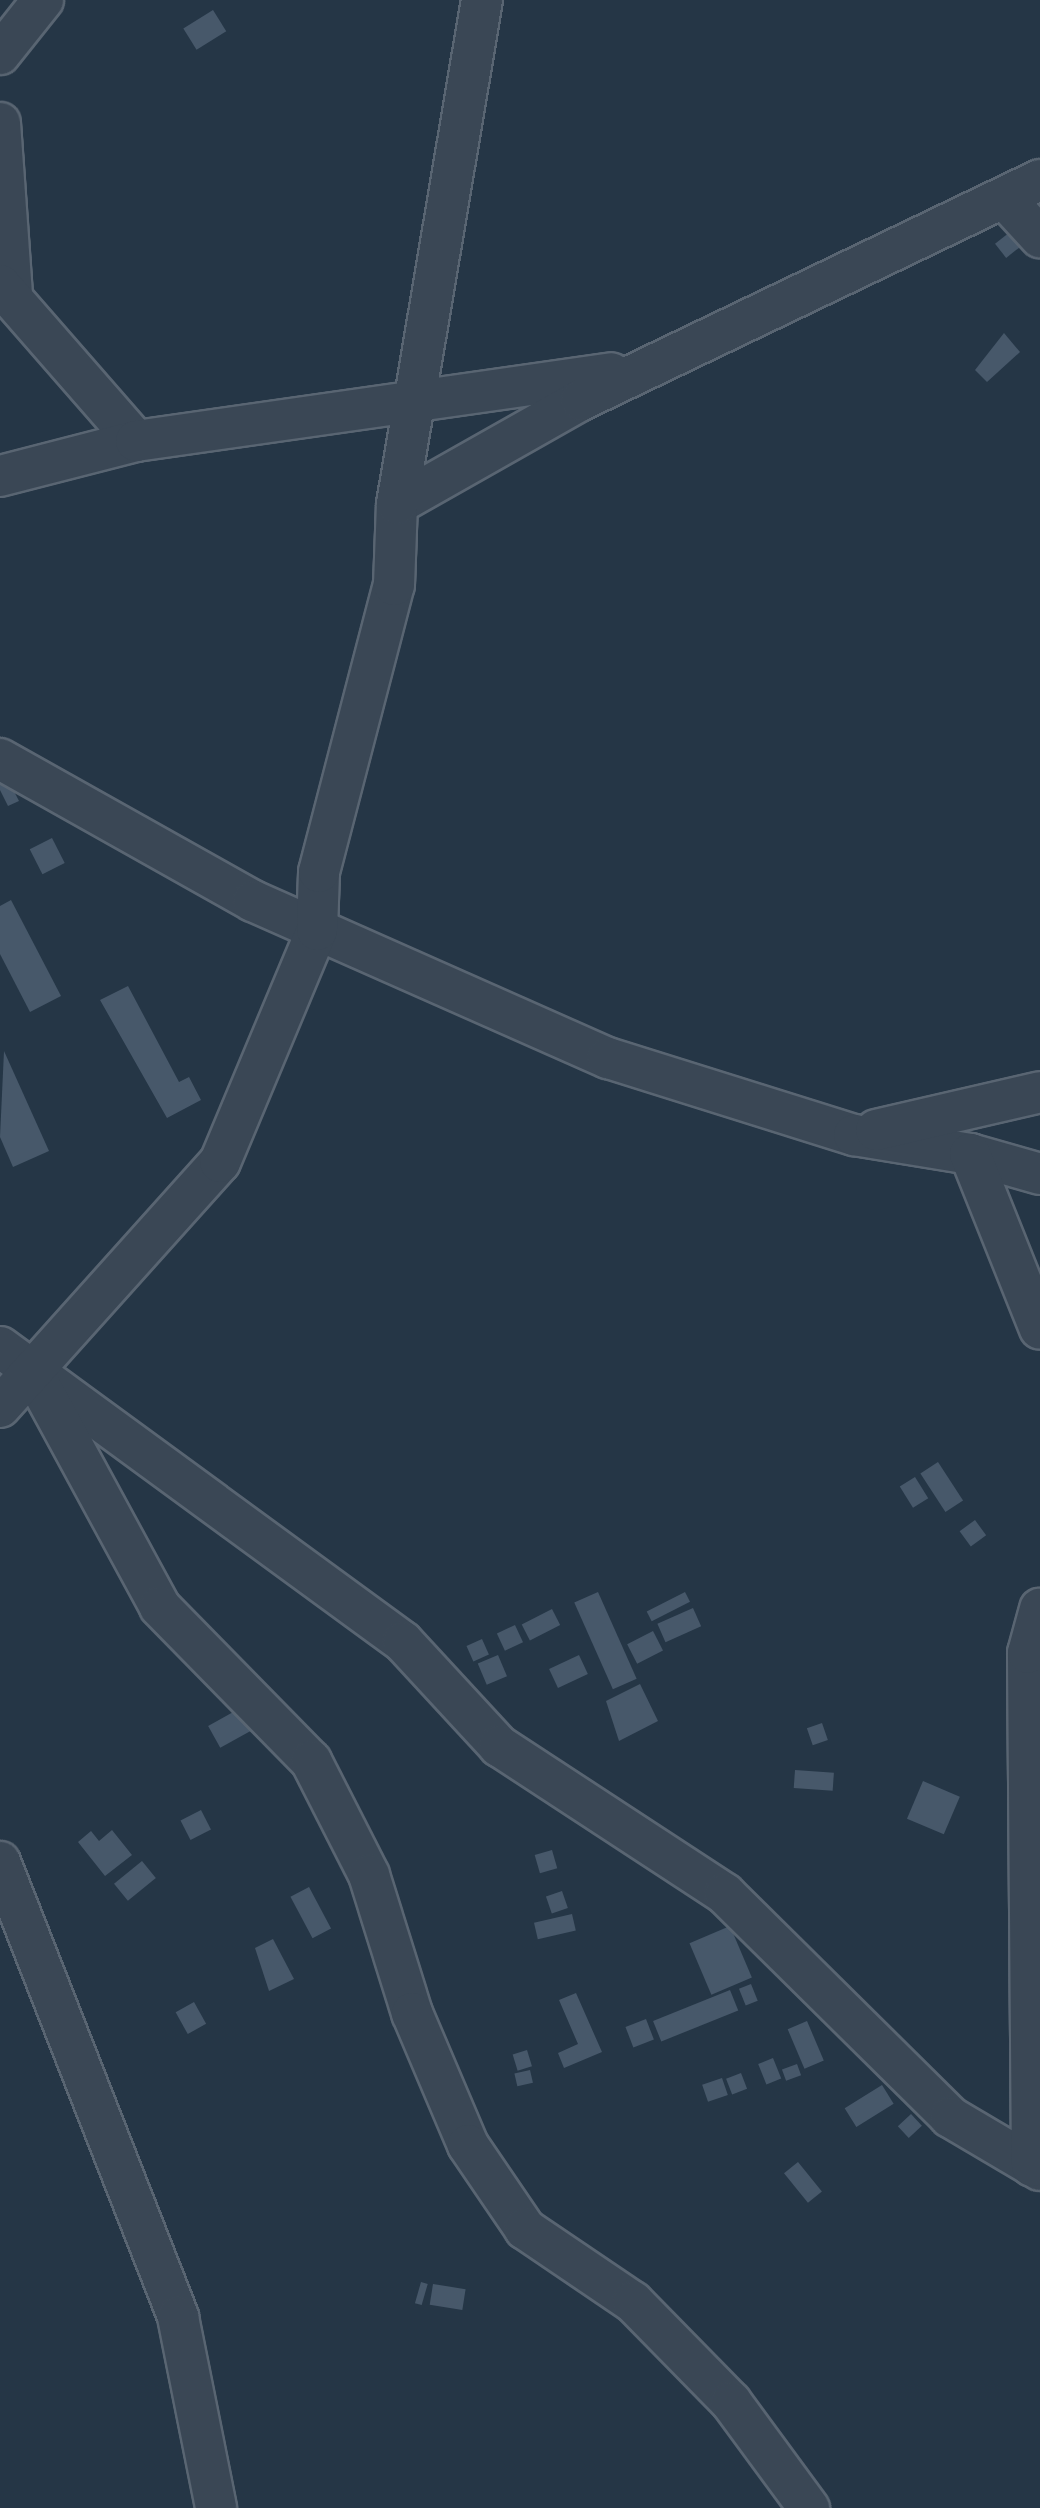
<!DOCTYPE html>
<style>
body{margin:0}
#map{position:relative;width:1040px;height:2508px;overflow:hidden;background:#253646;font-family:Quicksand,sans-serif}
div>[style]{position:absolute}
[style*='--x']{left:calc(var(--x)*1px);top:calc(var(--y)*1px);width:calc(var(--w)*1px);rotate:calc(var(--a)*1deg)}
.building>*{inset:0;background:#47586a;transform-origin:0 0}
.roads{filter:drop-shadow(2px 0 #596572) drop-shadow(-2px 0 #596572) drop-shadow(0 2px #596572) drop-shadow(0 -2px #596572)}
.street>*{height:40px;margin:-20px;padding:0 20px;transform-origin:20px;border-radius:20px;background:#3a4755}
span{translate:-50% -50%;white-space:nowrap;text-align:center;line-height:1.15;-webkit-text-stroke:6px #1f2c3b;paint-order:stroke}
</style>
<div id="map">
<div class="building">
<i style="left:213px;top:10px;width:25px;height:35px;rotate:58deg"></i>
<i style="left:1010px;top:232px;width:18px;height:19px;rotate:52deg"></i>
<i style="clip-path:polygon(1004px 333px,1020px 352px,987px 382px,975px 370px)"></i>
<i style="clip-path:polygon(0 764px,19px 801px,8px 806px,0 790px)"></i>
<i style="left:52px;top:838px;width:28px;height:25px;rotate:63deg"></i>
<i style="clip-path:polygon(11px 900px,61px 996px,30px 1012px,0 954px,0 906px)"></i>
<i style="clip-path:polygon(128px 986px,179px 1082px,189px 1077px,201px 1100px,167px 1118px,100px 1000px)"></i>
<i style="clip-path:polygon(4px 1051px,49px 1151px,13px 1167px,0 1137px)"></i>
<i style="left:938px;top:1462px;width:46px;height:21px;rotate:57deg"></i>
<i style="left:915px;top:1477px;width:25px;height:18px;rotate:58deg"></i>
<i style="left:975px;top:1520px;width:19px;height:19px;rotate:54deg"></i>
<i style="left:598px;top:1592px;width:95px;height:26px;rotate:66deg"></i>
<i style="left:685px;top:1592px;width:11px;height:43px;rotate:63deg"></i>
<i style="left:693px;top:1608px;width:20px;height:39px;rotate:66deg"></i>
<i style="left:552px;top:1609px;width:18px;height:34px;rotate:63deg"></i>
<i style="left:515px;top:1625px;width:19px;height:20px;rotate:65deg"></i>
<i style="left:653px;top:1631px;width:22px;height:29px;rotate:63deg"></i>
<i style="left:482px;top:1639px;width:17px;height:17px;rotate:66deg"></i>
<i style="left:498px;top:1655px;width:23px;height:22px;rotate:67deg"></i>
<i style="left:579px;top:1655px;width:21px;height:33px;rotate:65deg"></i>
<i style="clip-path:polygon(640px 1684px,658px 1721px,619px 1741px,606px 1701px)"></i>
<i style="left:244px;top:1706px;width:25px;height:41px;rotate:61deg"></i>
<i style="left:822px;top:1723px;width:18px;height:16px;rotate:71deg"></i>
<i style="left:795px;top:1770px;width:39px;height:18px;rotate:4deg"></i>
<i style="left:923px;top:1781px;width:40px;height:41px;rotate:23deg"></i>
<i style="left:201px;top:1810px;width:22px;height:23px;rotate:63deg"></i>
<i style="clip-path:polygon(112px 1830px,132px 1855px,105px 1876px,78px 1842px,91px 1831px,99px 1841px)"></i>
<i style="left:552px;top:1850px;width:19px;height:18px;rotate:74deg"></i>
<i style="left:142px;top:1861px;width:22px;height:36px;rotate:51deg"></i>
<i style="left:309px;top:1887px;width:47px;height:21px;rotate:62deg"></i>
<i style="left:562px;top:1891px;width:18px;height:17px;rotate:71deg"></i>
<i style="left:572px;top:1914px;width:17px;height:39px;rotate:77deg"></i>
<i style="left:730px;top:1926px;width:56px;height:44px;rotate:67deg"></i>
<i style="clip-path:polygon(273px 1939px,294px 1979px,269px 1991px,255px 1948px)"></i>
<i style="left:751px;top:1984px;width:18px;height:13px;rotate:68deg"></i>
<i style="left:730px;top:1990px;width:22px;height:83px;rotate:68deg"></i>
<i style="clip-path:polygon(576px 1993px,602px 2052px,564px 2068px,558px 2053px,578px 2044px,559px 2000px)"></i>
<i style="left:194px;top:2002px;width:25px;height:21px;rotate:61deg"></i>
<i style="left:646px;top:2019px;width:22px;height:22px;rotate:69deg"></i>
<i style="left:807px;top:2021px;width:43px;height:21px;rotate:67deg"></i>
<i style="left:527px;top:2050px;width:17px;height:15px;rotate:73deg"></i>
<i style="left:773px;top:2058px;width:22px;height:16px;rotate:68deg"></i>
<i style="left:797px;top:2064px;width:12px;height:16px;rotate:70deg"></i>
<i style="left:530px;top:2070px;width:13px;height:16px;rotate:77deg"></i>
<i style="left:741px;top:2073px;width:17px;height:16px;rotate:69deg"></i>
<i style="left:722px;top:2078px;width:18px;height:21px;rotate:71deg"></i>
<i style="left:882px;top:2085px;width:22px;height:44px;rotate:58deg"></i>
<i style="left:911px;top:2114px;width:16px;height:18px;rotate:47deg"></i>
<i style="left:798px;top:2162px;width:38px;height:18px;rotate:51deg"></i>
<i style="left:421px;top:2282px;width:7px;height:22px;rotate:16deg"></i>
<i style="left:433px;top:2284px;width:33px;height:21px;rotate:9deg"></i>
</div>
<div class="roads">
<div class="street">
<i style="--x:0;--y:54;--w:69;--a:-51.5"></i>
<i style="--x:0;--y:123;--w:173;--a:86"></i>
<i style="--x:1005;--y:199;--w:52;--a:47.4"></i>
<i style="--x:0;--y:285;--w:207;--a:48.9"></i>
<i style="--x:0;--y:476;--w:140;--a:-14.4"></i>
<i style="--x:136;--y:441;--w:480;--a:-8.1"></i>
<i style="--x:397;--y:504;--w:211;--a:-29.5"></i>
<i style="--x:581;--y:400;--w:509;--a:-25.61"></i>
<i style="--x:0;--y:759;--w:290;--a:29.3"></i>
<i style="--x:253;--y:901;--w:388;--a:23.9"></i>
<i style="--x:608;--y:1058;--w:258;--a:17.4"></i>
<i style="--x:854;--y:1135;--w:118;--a:9.3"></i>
<i style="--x:970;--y:1154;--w:73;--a:15.9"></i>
<i style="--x:876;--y:1130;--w:168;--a:-13"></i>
<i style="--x:970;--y:1154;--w:188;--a:68.2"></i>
<i style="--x:0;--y:1347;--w:499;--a:36.2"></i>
<i style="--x:403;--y:1642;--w:142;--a:47.3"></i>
<i style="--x:499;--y:1746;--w:270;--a:33.2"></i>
<i style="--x:725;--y:1894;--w:317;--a:44.7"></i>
<i style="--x:950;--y:2117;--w:104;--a:30.5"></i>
<i style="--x:32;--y:1371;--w:268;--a:61.5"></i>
<i style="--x:160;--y:1607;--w:216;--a:45.6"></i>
<i style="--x:311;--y:1761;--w:128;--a:63"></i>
<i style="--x:369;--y:1875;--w:145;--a:72.7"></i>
<i style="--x:412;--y:2013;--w:143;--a:67"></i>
<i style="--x:468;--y:2145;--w:102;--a:55.8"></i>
<i style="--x:525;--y:2229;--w:130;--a:34.1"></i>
<i style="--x:633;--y:2302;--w:140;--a:45.6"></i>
<i style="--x:731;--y:2402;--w:132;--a:53.7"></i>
<i style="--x:0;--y:1407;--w:329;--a:-48.1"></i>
<i style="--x:220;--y:1162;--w:251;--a:-67.3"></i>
<i style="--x:317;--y:930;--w:58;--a:-88"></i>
<i style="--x:319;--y:872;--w:297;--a:-75.4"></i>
<i style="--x:394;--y:585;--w:81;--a:-87.9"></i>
<i style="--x:397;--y:504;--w:511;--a:-80.43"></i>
<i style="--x:0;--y:1862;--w:489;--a:68.6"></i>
<i style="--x:178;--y:2317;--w:195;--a:78.7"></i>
<i style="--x:1032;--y:2166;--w:513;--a:-90.45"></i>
<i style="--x:1028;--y:1653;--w:46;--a:-74.7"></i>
</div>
</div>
</div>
